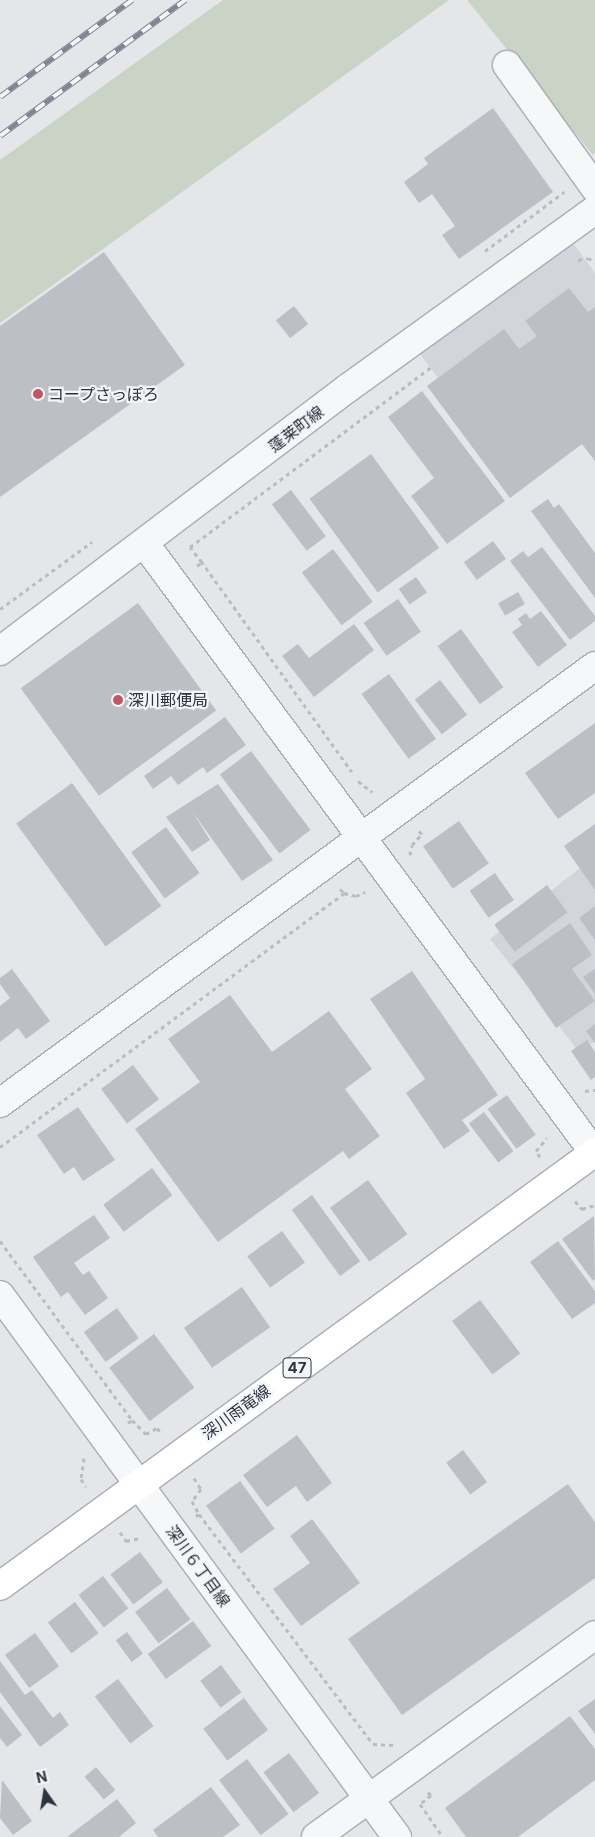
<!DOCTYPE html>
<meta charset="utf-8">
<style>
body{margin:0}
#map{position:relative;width:595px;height:1837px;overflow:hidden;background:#e4e6ea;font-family:Inter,"Noto Sans JP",sans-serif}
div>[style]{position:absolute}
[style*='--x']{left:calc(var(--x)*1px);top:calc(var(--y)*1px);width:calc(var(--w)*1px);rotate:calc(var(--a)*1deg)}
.built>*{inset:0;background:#d2d5dc}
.green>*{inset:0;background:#c9d3c6}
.building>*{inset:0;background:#bcbfc6;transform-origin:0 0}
.path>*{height:3px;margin-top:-1.5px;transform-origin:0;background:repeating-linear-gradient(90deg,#babcc2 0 4px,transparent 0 8px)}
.roads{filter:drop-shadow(1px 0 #a9adb4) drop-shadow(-1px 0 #a9adb4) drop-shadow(0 1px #a9adb4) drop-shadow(0 -1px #a9adb4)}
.minor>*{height:28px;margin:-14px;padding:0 14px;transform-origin:14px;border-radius:14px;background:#f6f7f9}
.major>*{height:28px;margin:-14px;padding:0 14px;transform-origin:14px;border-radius:14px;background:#fff}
.rail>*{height:5.5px;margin-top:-2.75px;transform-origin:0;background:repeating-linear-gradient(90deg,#f3f5f8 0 11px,#7f8592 0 22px);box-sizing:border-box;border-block:1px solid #7f8592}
.dots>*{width:14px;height:14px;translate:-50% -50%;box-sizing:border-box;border:2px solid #f3f5f8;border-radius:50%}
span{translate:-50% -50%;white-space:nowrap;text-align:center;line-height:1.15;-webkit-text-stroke:4.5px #f3f5f8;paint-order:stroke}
.shield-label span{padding:1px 4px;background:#f3f5f8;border:1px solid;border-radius:4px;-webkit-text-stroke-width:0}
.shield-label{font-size:15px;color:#2d3341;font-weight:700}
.poi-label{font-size:16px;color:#2d3341}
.left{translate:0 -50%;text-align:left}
.street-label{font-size:16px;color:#2d3341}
.north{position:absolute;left:20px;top:1767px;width:50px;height:50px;-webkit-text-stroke:4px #f3f5f8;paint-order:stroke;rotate:347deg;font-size:14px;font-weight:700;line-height:20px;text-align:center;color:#2d3341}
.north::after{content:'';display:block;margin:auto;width:18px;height:22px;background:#2d3341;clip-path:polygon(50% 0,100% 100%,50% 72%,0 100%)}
</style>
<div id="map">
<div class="built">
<i style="clip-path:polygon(567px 235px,595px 273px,595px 445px,575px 419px,506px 470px,415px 347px)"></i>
<i style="clip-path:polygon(595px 856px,595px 1041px,580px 1053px,490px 939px)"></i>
</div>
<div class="green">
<i style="clip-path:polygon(223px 0,449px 0,0 323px,0 160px)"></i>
<i style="clip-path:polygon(467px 0,595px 0,595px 153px,593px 155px)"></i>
</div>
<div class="building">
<i style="clip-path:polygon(493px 108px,553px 192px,459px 259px,442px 235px,455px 226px,432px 194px,419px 203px,404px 182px,428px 164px,424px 158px)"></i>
<i style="clip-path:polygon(104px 252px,185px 365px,0 497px,0 326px)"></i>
<i style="clip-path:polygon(569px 288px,588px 312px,595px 307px,595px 461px,582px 444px,510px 498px,427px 386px,504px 329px,519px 349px,537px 336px,525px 321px)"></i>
<i style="left:294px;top:306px;width:23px;height:23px;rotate:52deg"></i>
<i style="clip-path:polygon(422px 391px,505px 501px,447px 544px,411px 496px,434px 478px,388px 417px)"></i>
<i style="left:371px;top:454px;width:116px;height:76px;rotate:54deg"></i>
<i style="left:291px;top:490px;width:58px;height:24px;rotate:53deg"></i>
<i style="clip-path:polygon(548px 499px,554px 508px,559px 504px,595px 553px,595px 598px,531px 511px)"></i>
<i style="left:493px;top:541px;width:22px;height:36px;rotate:54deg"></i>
<i style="clip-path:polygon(542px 547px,595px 616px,595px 621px,570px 640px,510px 561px,523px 551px,528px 557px)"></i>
<i style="left:333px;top:549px;width:66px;height:39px;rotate:53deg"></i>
<i style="left:416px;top:577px;width:19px;height:21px;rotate:55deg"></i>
<i style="left:518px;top:592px;width:14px;height:23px;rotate:60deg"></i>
<i style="left:398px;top:599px;width:40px;height:42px;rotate:55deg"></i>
<i style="left:138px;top:603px;width:133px;height:145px;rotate:54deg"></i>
<i style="clip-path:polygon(541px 611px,567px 645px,538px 667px,512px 632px,522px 625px,518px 619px,526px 613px,530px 619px)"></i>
<i style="clip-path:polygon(354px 624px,374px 650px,314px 697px,282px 656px,298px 644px,309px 658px)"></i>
<i style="left:461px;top:629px;width:72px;height:29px;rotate:54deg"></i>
<i style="left:389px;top:674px;width:80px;height:34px;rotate:54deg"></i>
<i style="left:440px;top:680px;width:44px;height:32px;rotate:52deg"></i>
<i style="clip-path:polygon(225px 717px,246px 745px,207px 773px,203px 767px,178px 785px,171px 776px,153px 789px,144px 776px)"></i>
<i style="clip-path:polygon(595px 723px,595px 793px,558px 819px,525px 773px)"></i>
<i style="left:251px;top:751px;width:99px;height:39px;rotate:53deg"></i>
<i style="left:72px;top:783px;width:152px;height:69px;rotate:54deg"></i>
<i style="clip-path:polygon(218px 784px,273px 860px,242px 881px,192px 811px,210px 840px,192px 852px,166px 817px)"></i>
<i style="left:459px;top:821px;width:52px;height:44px;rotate:55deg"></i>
<i style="clip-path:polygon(595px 824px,595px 890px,564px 846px)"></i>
<i style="left:166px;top:827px;width:57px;height:43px;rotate:54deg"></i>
<i style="left:495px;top:873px;width:33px;height:31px;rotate:55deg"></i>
<i style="left:547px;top:885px;width:34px;height:66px;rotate:53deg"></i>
<i style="clip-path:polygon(595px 906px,595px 940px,579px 918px)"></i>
<i style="clip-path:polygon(570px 923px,592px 955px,572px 969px,595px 1001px,556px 1028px,512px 964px)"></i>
<i style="clip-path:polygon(12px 969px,50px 1021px,26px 1039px,18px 1028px,0 1042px,0 1006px,10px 998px,0 984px,0 978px)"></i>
<i style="clip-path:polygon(595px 969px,595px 994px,583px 977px)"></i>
<i style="clip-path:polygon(412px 971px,498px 1095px,462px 1120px,470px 1131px,444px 1149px,406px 1093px,425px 1079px,370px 999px)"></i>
<i style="clip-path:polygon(230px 995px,272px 1052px,329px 1011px,372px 1069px,345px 1089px,380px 1136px,349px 1159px,343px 1151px,218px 1242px,135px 1129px,200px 1082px,168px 1039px)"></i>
<i style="clip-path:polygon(595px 1024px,595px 1043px,586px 1031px)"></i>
<i style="clip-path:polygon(587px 1040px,595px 1052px,595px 1077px,591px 1080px,571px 1051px)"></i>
<i style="left:133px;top:1065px;width:43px;height:40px;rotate:53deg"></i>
<i style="left:507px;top:1095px;width:49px;height:24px;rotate:54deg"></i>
<i style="clip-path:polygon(78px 1107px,115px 1160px,83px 1181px,74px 1167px,64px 1174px,37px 1135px)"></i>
<i style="left:484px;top:1112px;width:49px;height:19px;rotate:53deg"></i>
<i style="left:152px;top:1168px;width:34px;height:61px;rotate:53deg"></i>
<i style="left:368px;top:1180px;width:67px;height:47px;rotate:54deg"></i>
<i style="left:312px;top:1195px;width:82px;height:25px;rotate:54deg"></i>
<i style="clip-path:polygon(94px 1215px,110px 1238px,74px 1263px,83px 1275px,89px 1271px,108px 1298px,85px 1315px,68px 1292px,61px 1297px,33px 1257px)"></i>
<i style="clip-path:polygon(594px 1216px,595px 1279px,593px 1281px,562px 1239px)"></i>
<i style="left:282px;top:1231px;width:39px;height:43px;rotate:54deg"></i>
<i style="clip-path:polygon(558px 1241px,595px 1291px,595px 1303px,572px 1319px,530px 1262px)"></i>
<i style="left:242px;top:1287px;width:49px;height:71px;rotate:55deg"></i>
<i style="left:480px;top:1300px;width:67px;height:35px;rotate:53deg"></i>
<i style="left:117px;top:1308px;width:37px;height:41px;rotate:54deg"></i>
<i style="left:154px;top:1334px;width:67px;height:56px;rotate:53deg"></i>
<i style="clip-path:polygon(297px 1435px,332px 1483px,307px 1502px,296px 1486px,267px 1507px,243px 1475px)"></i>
<i style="left:463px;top:1450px;width:40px;height:21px;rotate:53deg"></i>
<i style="left:240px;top:1481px;width:59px;height:42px;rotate:54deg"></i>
<i style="clip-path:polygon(568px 1484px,595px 1522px,595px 1578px,402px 1715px,348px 1639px)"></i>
<i style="clip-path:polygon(312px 1519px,360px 1583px,301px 1626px,273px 1589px,310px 1563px,290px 1536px)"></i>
<i style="left:140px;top:1552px;width:38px;height:37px;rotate:53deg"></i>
<i style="left:103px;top:1576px;width:41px;height:31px;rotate:52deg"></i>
<i style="left:167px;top:1588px;width:39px;height:40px;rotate:53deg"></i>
<i style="left:75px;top:1602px;width:39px;height:34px;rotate:53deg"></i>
<i style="left:193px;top:1621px;width:31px;height:56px;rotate:54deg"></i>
<i style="left:127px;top:1632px;width:27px;height:14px;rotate:54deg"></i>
<i style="left:35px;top:1633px;width:41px;height:37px;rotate:54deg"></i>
<i style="clip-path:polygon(0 1661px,25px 1695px,32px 1690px,53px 1718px,60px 1712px,69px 1725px,40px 1747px,0 1692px)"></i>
<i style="left:221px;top:1665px;width:34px;height:26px;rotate:53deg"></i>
<i style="left:118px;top:1679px;width:59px;height:29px;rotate:53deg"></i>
<i style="left:244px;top:1698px;width:40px;height:51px;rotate:53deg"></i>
<i style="clip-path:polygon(595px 1699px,595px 1734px,578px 1711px)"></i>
<i style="clip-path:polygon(0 1706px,22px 1735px,7px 1747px,0 1738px)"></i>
<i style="clip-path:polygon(570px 1716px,595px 1749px,595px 1780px,518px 1837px,466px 1837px,445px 1808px)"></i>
<i style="left:289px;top:1753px;width:50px;height:32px;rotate:53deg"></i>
<i style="left:247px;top:1759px;width:69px;height:35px;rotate:53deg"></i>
<i style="left:96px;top:1767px;width:30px;height:15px;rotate:50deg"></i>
<i style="clip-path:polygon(2px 1780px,32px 1821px,13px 1835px,0 1818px)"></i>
<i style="clip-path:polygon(211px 1787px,240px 1825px,223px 1837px,158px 1837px,153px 1830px)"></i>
<i style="clip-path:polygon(117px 1799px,136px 1823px,119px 1837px,67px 1837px)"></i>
</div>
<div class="path">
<i style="--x:485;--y:251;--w:99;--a:-36.8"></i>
<i style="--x:578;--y:260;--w:10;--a:-11"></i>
<i style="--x:588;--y:258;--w:8;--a:30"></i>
<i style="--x:201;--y:561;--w:259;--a:54.4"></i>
<i style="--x:197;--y:566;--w:6;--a:-39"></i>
<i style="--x:202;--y:562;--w:19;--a:-129"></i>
<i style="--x:190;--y:547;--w:304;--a:-36.7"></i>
<i style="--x:0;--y:609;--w:114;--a:-36.1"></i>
<i style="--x:358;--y:781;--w:18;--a:38"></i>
<i style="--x:410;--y:855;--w:10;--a:-79"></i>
<i style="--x:412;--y:845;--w:15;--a:-48"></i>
<i style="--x:422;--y:834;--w:6;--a:-135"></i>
<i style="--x:340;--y:889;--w:6;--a:45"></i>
<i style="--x:344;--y:893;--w:12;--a:14"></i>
<i style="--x:356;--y:896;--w:10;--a:-24"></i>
<i style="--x:585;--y:1091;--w:10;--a:-6"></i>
<i style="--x:0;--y:1147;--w:428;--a:-36.4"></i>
<i style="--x:540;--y:1157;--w:7;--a:-124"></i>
<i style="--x:536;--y:1151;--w:17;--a:-50"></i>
<i style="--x:575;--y:1201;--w:11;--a:49"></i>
<i style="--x:582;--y:1209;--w:14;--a:-17"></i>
<i style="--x:0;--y:1241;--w:222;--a:53.6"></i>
<i style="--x:128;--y:1423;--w:5;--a:-37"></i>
<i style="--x:132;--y:1420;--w:20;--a:45"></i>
<i style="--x:146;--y:1434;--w:13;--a:-29"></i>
<i style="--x:157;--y:1428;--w:6;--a:51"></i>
<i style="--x:84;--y:1458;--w:21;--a:98"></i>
<i style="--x:81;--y:1479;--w:9;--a:58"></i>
<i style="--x:194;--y:1478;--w:13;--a:58"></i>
<i style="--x:201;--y:1489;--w:15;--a:127"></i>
<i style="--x:192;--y:1501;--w:15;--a:62"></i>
<i style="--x:199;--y:1514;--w:4;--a:146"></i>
<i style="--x:199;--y:1514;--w:288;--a:52.9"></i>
<i style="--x:373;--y:1744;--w:20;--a:3"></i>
<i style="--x:120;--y:1532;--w:11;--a:56"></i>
<i style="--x:126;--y:1541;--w:14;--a:-12"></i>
<i style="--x:428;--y:1792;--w:4;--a:45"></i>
<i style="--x:431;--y:1795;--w:14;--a:141"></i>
<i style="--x:420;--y:1804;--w:40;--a:55.1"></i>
</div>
<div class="roads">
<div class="minor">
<i style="--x:507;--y:65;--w:151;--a:54.4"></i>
<i style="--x:145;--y:544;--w:758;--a:53.58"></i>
<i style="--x:0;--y:651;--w:436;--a:-37.1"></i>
<i style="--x:348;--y:388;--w:304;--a:-35.8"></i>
<i style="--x:0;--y:1103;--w:738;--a:-36.3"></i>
<i style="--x:0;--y:1295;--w:672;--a:53.78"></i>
<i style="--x:316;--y:1837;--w:344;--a:-35.9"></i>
</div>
<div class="major">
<i style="--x:0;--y:1586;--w:736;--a:-36.11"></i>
</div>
</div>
<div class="rail">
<i style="--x:0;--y:97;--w:164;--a:-36.3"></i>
<i style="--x:0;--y:136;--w:230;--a:-36.3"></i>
</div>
<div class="dots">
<i style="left:38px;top:394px;background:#c15761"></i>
<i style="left:118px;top:700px;background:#c15761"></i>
</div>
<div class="shield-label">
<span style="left:297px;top:1368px">47</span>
</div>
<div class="poi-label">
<span class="left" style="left:48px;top:394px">コープさっぽろ</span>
<span class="left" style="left:128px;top:700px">深川郵便局</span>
</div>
<div class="street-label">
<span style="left:296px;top:429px;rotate:-37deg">蓬莱町線</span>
<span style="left:236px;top:1412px;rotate:-36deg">深川雨竜線</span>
<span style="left:198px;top:1566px;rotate:54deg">深川６丁目線</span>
</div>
<div class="north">N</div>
</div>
